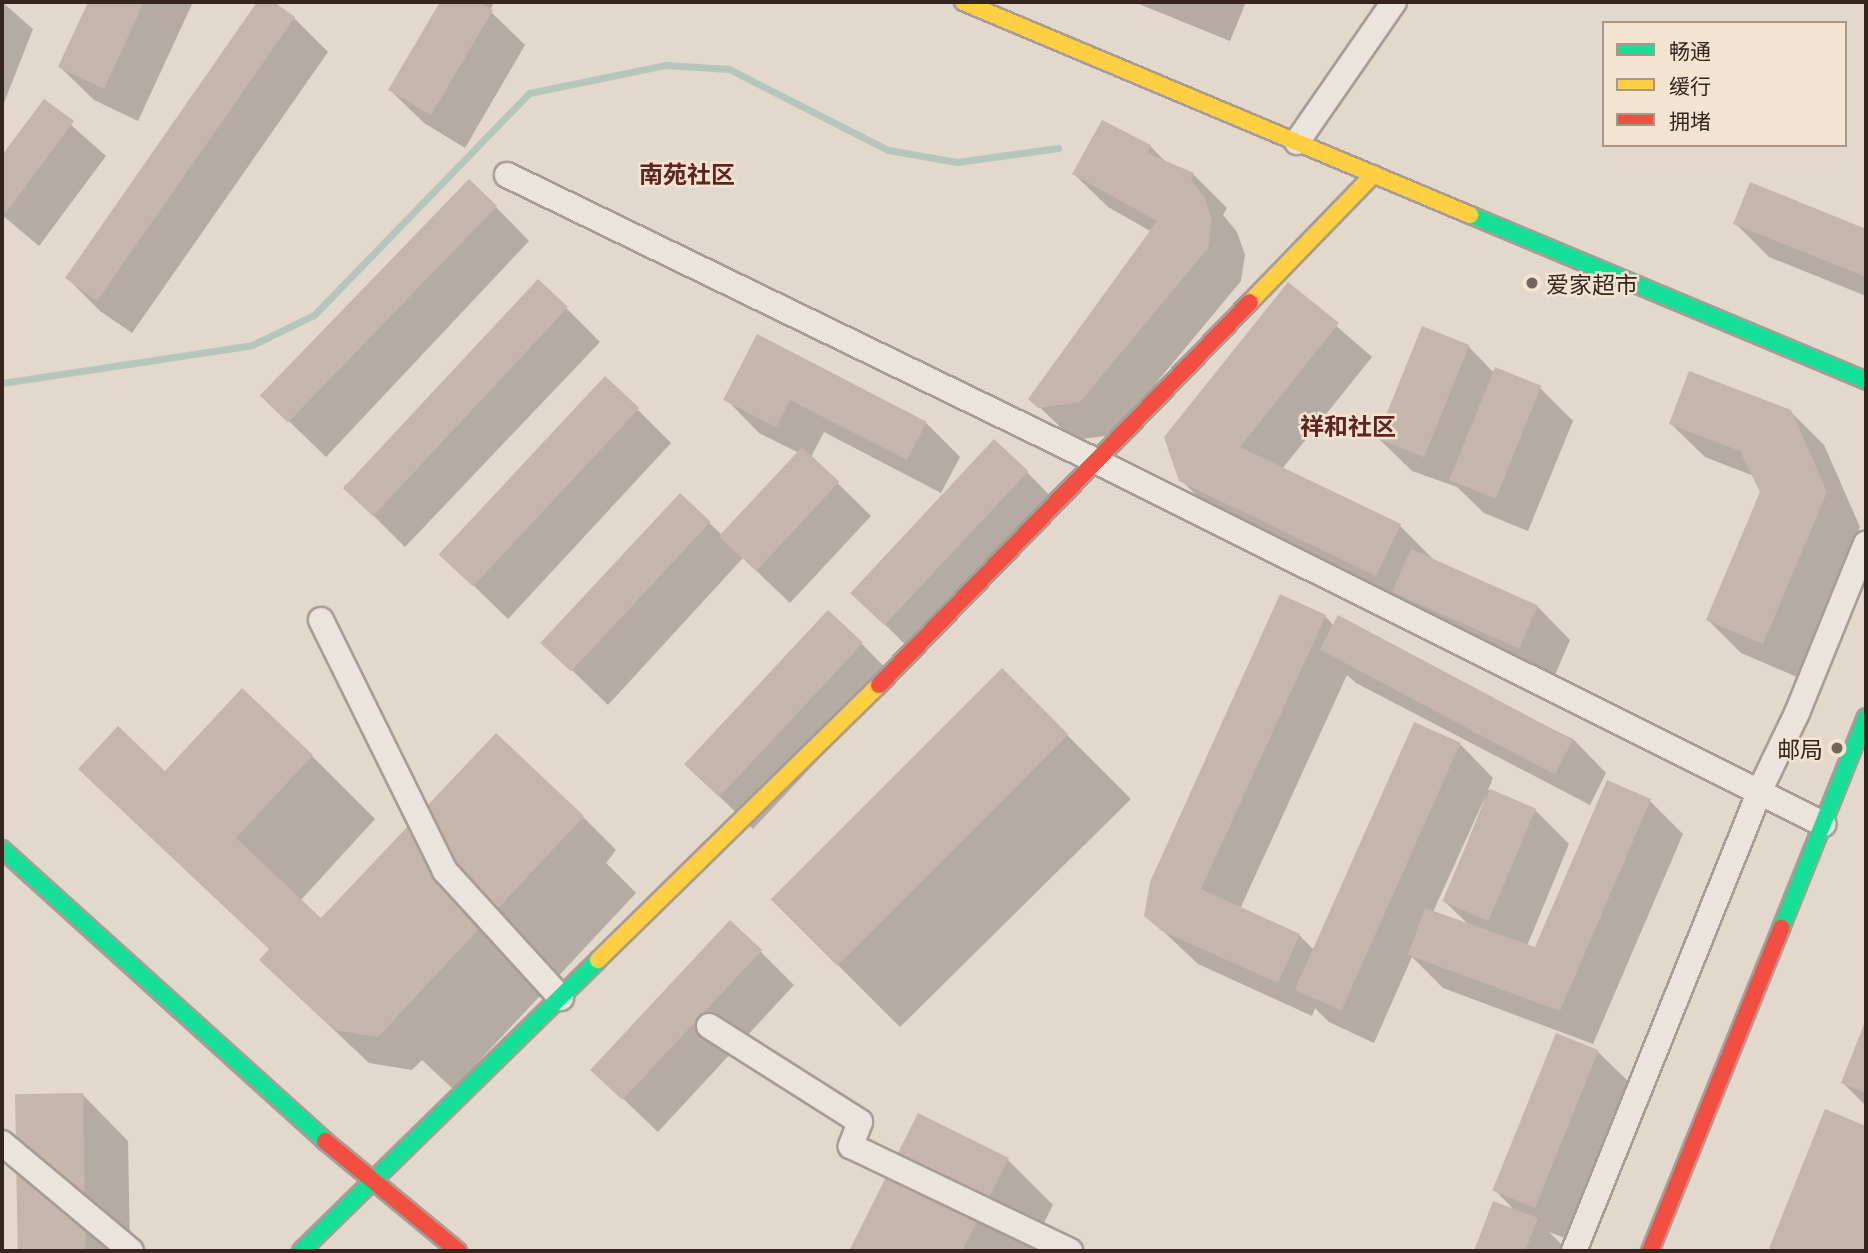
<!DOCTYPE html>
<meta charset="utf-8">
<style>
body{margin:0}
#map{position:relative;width:1868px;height:1253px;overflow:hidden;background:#e2d8cb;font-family:Georgia,"Noto Sans SC",serif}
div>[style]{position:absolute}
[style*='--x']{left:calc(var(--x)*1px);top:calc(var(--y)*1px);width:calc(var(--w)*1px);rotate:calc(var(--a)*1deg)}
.shadow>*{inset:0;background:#0003}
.stream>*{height:7px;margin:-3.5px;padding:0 3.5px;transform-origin:3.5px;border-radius:3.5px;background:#b7c6ba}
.building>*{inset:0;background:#c5b6ac;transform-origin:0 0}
.roads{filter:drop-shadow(2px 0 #a79d94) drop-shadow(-2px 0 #a79d94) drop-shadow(0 2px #a79d94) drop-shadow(0 -2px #a79d94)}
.street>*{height:24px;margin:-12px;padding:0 12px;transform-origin:12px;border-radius:12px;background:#eae4dc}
.fast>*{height:16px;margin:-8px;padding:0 8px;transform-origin:8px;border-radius:8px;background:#16e098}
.slow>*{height:16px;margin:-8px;padding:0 8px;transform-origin:8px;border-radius:8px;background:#ffcf43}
.jam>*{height:16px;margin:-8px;padding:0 8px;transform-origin:8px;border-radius:8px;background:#f24e42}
.dots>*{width:19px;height:19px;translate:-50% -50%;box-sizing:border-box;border:4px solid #f3e4d1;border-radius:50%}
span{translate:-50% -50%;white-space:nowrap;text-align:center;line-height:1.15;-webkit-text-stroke:5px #f3e4d1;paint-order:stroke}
.poi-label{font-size:23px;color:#34251e}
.left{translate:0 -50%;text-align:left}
.right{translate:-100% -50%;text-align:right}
.neighbourhood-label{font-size:24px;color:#5e2420;font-weight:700}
.frame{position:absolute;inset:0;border:4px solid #34251e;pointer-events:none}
.legend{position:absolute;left:1602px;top:21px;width:245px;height:126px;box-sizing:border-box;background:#f3e4d1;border:2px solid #a79889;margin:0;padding:9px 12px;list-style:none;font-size:21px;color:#34251e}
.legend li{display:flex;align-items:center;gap:14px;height:35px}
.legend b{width:35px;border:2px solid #a79889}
</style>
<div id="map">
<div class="shadow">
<i style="clip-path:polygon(2px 2px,33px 29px,2px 108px)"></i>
<i style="clip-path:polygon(90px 2px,193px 2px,138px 121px,94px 100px,60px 67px)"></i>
<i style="clip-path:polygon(259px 2px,271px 2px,294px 18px,328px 52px,132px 333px,100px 311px,67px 278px)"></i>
<i style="clip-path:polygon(442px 2px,494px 2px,490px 11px,525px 45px,465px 148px,424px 123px,390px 90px)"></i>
<i style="clip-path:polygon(1134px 2px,1246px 2px,1230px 41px)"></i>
<i style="clip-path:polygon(44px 101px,106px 156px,39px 246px,2px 215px,2px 158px)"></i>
<i style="clip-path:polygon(1150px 146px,1168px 164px,1193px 174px,1227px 208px,1223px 215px,1237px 232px,1245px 255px,1241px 281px,1113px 435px,1074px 440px,1031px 399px,1152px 232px,1108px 207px,1074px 174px)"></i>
<i style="clip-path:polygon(1751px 185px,1866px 231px,1866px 296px,1769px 257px,1735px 223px)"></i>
<i style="clip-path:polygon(496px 207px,529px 241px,326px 457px,265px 398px)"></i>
<i style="clip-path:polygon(1288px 284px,1372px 357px,1282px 469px,1400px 526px,1434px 560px,1537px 606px,1570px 640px,1553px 680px,1215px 514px,1181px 480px)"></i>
<i style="clip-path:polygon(566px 308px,600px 342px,405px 547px,344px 486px)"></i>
<i style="clip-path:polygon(758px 336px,926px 423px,960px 457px,941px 493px,824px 432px,811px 457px,871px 516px,790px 603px,743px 558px,608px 705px,544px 643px,680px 495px,722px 535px,799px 453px,759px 433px,726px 399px)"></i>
<i style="clip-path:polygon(1468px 346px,1494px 373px,1540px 388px,1573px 421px,1528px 531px,1484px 513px,1457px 487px,1412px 471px,1378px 438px)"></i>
<i style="clip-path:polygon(638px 410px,671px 443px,508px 619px,442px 555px)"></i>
<i style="clip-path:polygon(1790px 411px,1824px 445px,1860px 527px,1797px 677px,1741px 653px,1708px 620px,1761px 492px,1754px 476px,1705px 457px,1671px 424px)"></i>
<i style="clip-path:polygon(1027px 472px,1060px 506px,918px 657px,852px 592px)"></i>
<i style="clip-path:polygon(evenodd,1325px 616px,1334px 626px,1573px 739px,1606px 773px,1590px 805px,1356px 683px,1347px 675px,1240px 909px,1299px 935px,1313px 949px,1460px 744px,1493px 778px,1488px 790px,1535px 810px,1569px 844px,1527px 946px,1536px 949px,1650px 801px,1683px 834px,1593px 1044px,1443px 988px,1412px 957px,1374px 1043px,1329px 1022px,1315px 1008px,1312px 1016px,1198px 964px,1146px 915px,1325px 616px,1487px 793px,1445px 902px,1469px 925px,1433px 912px,1487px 793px)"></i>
<i style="clip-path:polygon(862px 644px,895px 678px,753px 829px,686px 764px)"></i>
<i style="clip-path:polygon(1002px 670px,1131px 799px,900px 1027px,837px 964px)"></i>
<i style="clip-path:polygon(312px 756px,375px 819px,300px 901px,321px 921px,583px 817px,616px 850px,606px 863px,636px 893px,453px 1089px,422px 1060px,412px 1070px,369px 1063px,295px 993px,165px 773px)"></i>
<i style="clip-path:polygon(760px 951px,794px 985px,658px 1132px,594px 1071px)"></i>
<i style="clip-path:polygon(1866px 1024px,1866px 1106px,1843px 1083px)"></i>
<i style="clip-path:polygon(1598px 1052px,1632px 1085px,1570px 1240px,1549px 1232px,1568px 1251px,1476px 1251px,1494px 1203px,1516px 1212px,1495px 1190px)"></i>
<i style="clip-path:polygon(83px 1095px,128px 1141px,130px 1251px,19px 1251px,17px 1096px)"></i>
<i style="clip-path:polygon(1826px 1111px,1866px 1127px,1866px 1251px,1770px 1251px)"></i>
<i style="clip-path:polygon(919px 1115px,1008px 1160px,1053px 1205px,1030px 1251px,851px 1251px)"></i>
</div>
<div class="stream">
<i style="--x:2;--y:383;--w:253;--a:-8.6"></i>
<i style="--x:252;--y:345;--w:69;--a:-25.8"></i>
<i style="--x:314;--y:315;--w:309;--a:-45.9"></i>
<i style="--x:529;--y:93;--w:140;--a:-11.6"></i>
<i style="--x:666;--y:65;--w:63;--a:3.6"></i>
<i style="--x:729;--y:69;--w:178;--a:27"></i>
<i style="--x:888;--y:150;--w:70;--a:9.9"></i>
<i style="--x:957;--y:162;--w:102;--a:-7.9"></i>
</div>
<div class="building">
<i style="clip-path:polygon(88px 2px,144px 2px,104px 89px,58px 67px)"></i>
<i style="clip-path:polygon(257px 2px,274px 2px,295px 17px,97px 301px,65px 278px)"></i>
<i style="clip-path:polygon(440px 2px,478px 2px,493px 10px,431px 115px,388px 90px)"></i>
<i style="clip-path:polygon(44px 99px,74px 121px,5px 214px,2px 155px)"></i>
<i style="clip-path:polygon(1102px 120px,1151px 145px,1147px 153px,1194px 173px,1191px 180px,1204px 196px,1212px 220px,1208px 248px,1080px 402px,1038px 408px,1028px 399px,1157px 221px,1072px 174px)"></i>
<i style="left:469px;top:179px;width:39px;height:301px;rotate:44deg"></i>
<i style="clip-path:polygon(1750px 182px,1866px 229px,1866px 277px,1733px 224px)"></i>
<i style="left:538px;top:279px;width:41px;height:286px;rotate:43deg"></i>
<i style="clip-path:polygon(1288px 282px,1339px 323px,1240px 447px,1401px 524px,1376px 576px,1179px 481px,1164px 437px)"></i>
<i style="left:1422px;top:326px;width:51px;height:121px;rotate:22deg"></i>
<i style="clip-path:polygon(757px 334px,927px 422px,907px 460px,790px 400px,776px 427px,723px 400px)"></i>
<i style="left:1495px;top:367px;width:50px;height:122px;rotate:22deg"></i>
<i style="clip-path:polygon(1689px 371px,1791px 410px,1827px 492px,1763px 644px,1706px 620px,1760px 492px,1740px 451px,1669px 424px)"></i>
<i style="left:605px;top:376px;width:47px;height:244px;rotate:43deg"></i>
<i style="left:994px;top:439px;width:47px;height:211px;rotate:43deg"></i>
<i style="left:802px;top:447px;width:51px;height:122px;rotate:43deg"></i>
<i style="left:680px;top:493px;width:42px;height:205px;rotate:43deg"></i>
<i style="left:1411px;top:549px;width:139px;height:47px;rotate:24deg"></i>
<i style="clip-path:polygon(1280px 594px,1326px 615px,1201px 889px,1300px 934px,1278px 983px,1162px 931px,1144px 916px,1150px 882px)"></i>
<i style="left:828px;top:610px;width:48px;height:211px;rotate:43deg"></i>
<i style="left:1338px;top:615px;width:266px;height:39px;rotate:28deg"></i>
<i style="left:1002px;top:668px;width:94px;height:327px;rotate:45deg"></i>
<i style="clip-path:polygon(242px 688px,313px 755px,236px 838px,321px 918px,496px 733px,584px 816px,378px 1037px,334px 1030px,259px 960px,269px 949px,78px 769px,118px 726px,165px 771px)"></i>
<i style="left:1414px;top:722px;width:51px;height:293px;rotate:24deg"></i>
<i style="clip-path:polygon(1607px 780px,1651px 799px,1560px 1011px,1408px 955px,1425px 908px,1535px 947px)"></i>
<i style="left:1490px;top:789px;width:50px;height:122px;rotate:23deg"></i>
<i style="left:730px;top:920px;width:44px;height:205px;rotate:43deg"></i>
<i style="clip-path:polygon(1866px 1019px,1866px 1093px,1841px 1083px)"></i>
<i style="left:1556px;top:1033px;width:46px;height:170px;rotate:22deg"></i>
<i style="left:83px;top:1093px;width:158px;height:68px;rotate:89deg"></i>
<i style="clip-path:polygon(1825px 1109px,1866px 1126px,1866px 1251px,1768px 1251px)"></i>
<i style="clip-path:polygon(918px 1113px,1009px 1158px,962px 1251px,849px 1251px)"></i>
<i style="clip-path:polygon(1493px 1201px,1538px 1218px,1525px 1251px,1474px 1251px)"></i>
</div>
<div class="roads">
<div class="street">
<i style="--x:1297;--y:142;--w:170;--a:-55.3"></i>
<i style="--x:507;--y:175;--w:655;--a:25.9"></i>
<i style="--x:1096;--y:461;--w:813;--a:26.53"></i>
<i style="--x:321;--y:620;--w:280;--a:63.7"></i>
<i style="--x:445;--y:871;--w:172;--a:47.6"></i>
<i style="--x:709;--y:1026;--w:179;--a:32.4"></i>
<i style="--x:860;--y:1122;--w:26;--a:111"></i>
<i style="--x:851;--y:1146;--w:243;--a:25.6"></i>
<i style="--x:2;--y:1143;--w:168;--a:39.9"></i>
<i style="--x:1574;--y:1251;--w:495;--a:-68"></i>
<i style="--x:1759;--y:792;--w:88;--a:-64.3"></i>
<i style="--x:1797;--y:713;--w:183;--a:-67.9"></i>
</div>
<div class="fast">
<i style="--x:1470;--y:215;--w:429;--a:22.7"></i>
<i style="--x:2;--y:849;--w:435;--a:42.1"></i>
<i style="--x:1781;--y:928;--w:227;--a:-68.1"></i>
<i style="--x:301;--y:1251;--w:416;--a:-44.4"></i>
</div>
<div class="slow">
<i style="--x:963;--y:2;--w:550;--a:22.79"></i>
<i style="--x:1250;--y:302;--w:178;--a:-45.9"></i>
<i style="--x:598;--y:960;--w:393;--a:-44.4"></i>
</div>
<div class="jam">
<i style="--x:879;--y:685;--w:533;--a:-45.91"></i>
<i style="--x:325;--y:1141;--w:173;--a:39.6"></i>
<i style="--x:1650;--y:1251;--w:349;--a:-67.9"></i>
</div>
</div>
<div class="dots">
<i style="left:1532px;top:283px;background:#71645b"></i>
<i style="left:1837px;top:748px;background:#71645b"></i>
</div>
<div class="poi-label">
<span class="left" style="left:1546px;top:283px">爱家超市</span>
<span class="right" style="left:1823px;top:748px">邮局</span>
</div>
<div class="neighbourhood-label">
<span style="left:687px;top:173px">南苑社区</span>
<span style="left:1348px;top:425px">祥和社区</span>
</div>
<div class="frame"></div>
<ul class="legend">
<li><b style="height:9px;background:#16e098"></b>畅通</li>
<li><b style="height:9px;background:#ffcf43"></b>缓行</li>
<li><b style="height:9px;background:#f24e42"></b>拥堵</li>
</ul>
</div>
